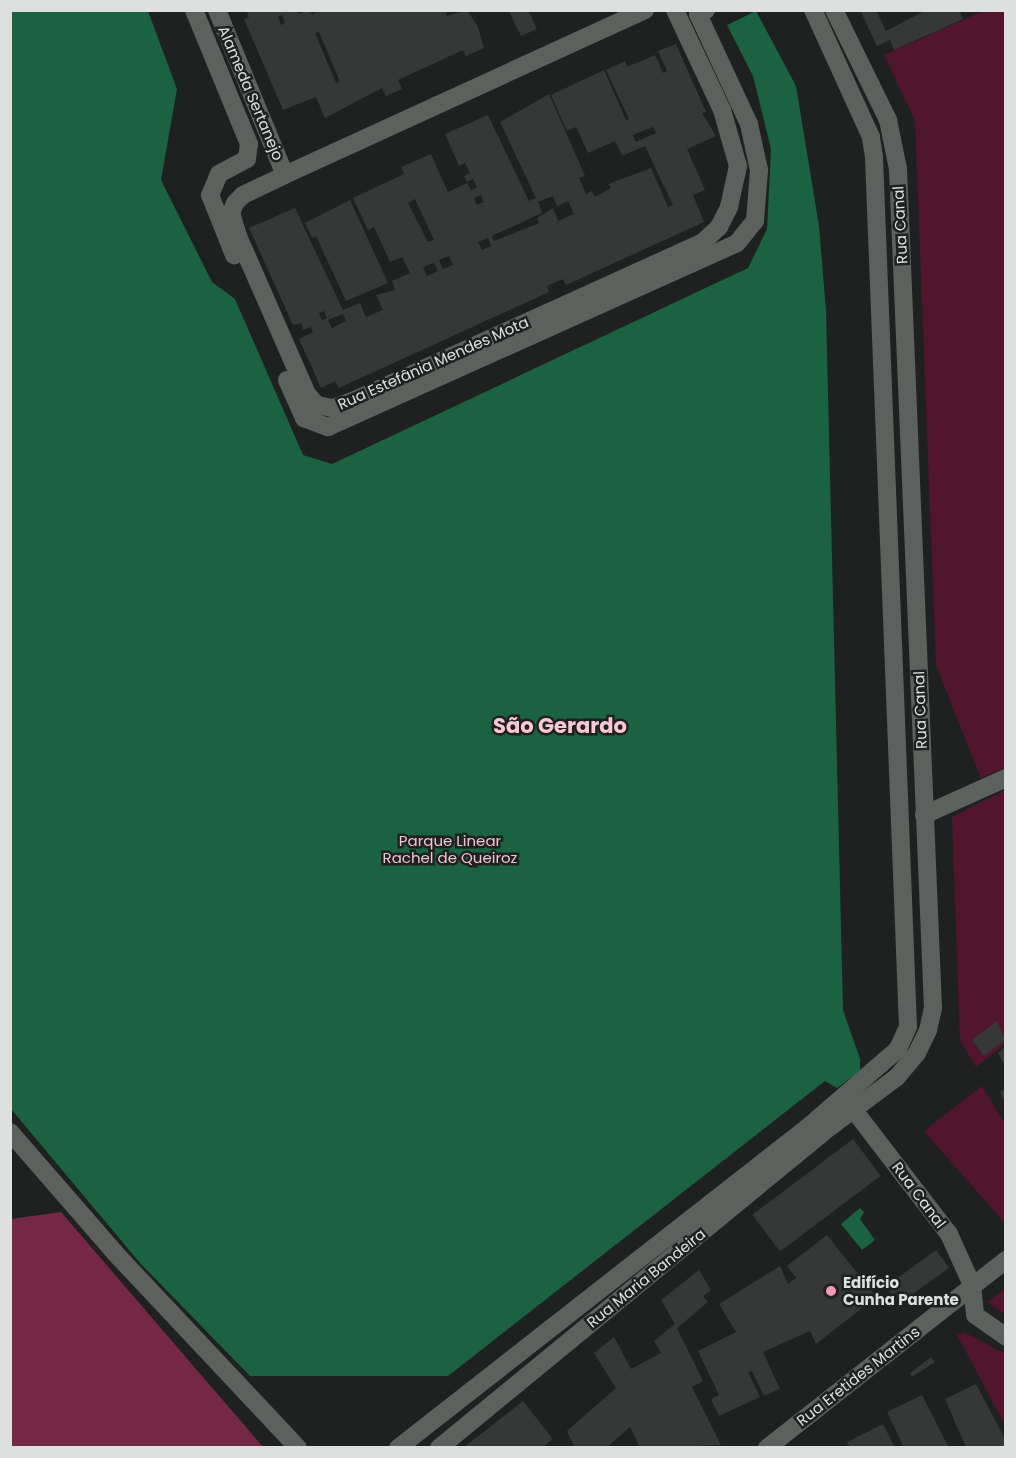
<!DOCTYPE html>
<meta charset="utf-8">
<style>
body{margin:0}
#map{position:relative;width:1016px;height:1458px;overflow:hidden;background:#1e211f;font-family:Poppins,sans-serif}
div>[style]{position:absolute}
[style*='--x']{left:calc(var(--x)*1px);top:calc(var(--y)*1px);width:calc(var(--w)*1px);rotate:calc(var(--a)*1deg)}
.green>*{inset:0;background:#51162e}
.forest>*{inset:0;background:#742846}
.water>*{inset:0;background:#1a6241}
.building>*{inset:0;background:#353836;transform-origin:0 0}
.minor>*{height:18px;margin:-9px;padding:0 9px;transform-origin:9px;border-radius:9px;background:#5d615e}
.dots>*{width:16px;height:16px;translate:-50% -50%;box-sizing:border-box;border:3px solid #1e211f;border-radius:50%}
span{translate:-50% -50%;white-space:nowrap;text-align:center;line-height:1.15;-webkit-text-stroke:5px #1e211f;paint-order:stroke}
.street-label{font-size:15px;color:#dee0df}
.park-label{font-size:15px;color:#f1c2d0}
.poi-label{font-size:15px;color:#dee0df;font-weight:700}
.left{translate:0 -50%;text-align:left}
.district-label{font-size:21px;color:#f9c7d5;font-weight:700}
.frame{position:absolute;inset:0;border:12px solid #dee0df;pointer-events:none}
</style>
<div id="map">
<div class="green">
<i style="clip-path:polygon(983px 11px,1006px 11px,1006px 767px,981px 778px,936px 665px,915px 120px,884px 55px)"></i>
<i style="clip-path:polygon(1005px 790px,1005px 1044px,976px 1067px,960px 1040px,952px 817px)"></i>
<i style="clip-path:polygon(982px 1086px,1005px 1124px,1004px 1222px,924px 1131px)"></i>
<i style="clip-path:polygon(1005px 1289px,1005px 1314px,987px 1302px)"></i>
<i style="clip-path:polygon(964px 1332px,1005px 1354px,1005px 1425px,957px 1335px)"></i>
</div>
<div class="forest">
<i style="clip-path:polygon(61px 1212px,263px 1447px,11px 1447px,11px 1219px)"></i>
</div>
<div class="water">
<i style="clip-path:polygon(10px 11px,148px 11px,177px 89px,161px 180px,212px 282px,235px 299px,303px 455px,332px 464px,748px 268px,767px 229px,771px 149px,753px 76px,727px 25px,756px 11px,796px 86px,819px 226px,826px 310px,843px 1010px,860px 1059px,860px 1071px,837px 1088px,825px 1081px,448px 1376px,250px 1376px,140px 1263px,11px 1109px)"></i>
<i style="clip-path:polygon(860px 1208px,864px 1212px,860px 1219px,875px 1240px,862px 1250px,841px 1224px)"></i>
</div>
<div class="building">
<i style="clip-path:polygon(evenodd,246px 10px,297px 10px,298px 14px,310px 10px,312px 15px,320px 10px,445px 10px,447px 16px,467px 10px,478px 27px,484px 48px,466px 56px,463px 50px,398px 80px,402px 89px,386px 96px,382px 88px,325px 118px,316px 97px,283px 110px,244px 19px,249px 17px,246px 10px,282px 15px,285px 23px,281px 25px,278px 17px,282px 15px,246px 10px,319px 32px,340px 82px,336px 83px,315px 33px,319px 32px)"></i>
<i style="clip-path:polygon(528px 10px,537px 29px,521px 36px,509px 12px)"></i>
<i style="clip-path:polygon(860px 10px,876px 10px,886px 31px,926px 10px,959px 10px,963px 19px,894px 50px,890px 40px,877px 46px)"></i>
<i style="clip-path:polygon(evenodd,676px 44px,706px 112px,702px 113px,716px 136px,687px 149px,705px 190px,693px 195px,704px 222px,566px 285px,563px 279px,547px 286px,549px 292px,339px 388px,335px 381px,321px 388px,299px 339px,313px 332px,311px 327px,303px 330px,301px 323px,293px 325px,249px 228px,295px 208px,343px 310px,360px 303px,366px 317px,383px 310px,376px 295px,395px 290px,392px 281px,410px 273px,402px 257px,390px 262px,374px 227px,368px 230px,353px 198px,404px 174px,401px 167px,431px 154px,448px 192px,467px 183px,471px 190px,477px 187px,473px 179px,467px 182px,464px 176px,470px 173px,465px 163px,459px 166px,445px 134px,488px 115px,529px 201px,536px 198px,500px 122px,549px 94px,585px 176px,579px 178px,586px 194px,592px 191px,595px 197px,611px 188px,608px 184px,651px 168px,668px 207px,673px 205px,645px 146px,622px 156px,615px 141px,588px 153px,576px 127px,567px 131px,551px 95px,604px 70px,626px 120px,629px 119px,606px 70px,625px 61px,627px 67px,655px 55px,663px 73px,667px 71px,658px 51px,676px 44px,653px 127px,656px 133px,636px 142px,633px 135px,653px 127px,676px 44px,481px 195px,484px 202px,477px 205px,474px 198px,481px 195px,676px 44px,553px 196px,557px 206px,568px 201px,574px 214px,558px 221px,553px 208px,537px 218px,539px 223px,494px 241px,492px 236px,542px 213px,538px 202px,553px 196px,676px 44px,415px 199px,434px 240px,428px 242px,408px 203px,415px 199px,676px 44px,488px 238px,491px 246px,482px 250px,478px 242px,488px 238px,676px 44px,449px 256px,453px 265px,443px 269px,439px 260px,449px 256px,676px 44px,434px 263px,438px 271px,427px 276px,423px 267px,434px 263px,676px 44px,324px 311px,327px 318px,322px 320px,319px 313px,324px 311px,676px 44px,343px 314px,346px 321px,332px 328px,328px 320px,343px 314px)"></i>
<i style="clip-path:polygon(350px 200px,388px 283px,346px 301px,316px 236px,312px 238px,305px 223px)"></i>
<i style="clip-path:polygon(997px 1021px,1005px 1040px,984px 1056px,972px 1040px)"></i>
<i style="clip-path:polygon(1005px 1047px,1005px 1066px,998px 1053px)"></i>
<i style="clip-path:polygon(1005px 1089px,1005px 1102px,1000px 1092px)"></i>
<i style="left:853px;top:1139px;width:46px;height:126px;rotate:53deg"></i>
<i style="clip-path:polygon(827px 1235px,876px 1297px,816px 1344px,810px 1331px,763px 1352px,780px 1389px,764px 1396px,752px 1371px,748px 1372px,760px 1397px,719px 1416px,711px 1399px,719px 1395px,698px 1351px,736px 1332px,719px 1304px,780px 1266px,788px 1284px,796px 1278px,787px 1266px)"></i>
<i style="left:936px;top:1250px;width:22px;height:62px;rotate:54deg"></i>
<i style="clip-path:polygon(699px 1270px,711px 1290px,703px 1296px,708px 1302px,677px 1328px,703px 1381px,692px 1387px,721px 1445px,640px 1448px,630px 1427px,606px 1448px,575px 1448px,567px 1431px,616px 1388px,594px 1353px,614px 1337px,631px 1369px,661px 1353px,654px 1341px,675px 1324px,661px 1300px)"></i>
<i style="clip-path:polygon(931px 1357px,935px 1362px,912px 1377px,910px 1373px)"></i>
<i style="clip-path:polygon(976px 1384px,1004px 1437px,1005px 1448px,966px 1447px,961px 1436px,945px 1399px)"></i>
<i style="clip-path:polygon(922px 1395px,949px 1448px,904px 1448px,887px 1412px)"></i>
<i style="clip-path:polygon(523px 1401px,553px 1439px,542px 1448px,463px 1448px)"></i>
<i style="clip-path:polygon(883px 1424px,895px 1448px,850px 1448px,847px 1442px)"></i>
</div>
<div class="minor">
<i style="--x:194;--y:10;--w:145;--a:67.7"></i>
<i style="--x:249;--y:144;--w:15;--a:98"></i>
<i style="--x:247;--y:159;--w:32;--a:152"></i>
<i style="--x:219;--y:174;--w:23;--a:113"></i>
<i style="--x:210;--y:195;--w:65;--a:68.2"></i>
<i style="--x:217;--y:10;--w:178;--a:67.6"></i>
<i style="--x:645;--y:10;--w:396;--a:155.4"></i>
<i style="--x:285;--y:175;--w:47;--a:154.5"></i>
<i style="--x:243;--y:195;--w:11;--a:135"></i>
<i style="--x:235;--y:203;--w:11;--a:112"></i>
<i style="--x:231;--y:213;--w:24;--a:73"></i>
<i style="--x:238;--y:236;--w:172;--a:66.4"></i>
<i style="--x:307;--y:394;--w:15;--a:48"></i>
<i style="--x:317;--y:405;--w:16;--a:11"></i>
<i style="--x:333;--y:408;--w:23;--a:-20"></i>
<i style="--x:355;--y:400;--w:382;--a:-24.4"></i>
<i style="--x:703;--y:242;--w:22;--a:-43"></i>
<i style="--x:719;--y:227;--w:22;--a:-63"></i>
<i style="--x:729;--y:207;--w:42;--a:-77.6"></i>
<i style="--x:738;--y:166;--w:58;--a:-105.9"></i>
<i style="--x:722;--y:110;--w:110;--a:-115.2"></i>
<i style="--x:287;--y:380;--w:42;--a:65.9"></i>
<i style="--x:304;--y:418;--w:26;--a:21"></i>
<i style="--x:328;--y:427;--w:448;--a:-24.2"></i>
<i style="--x:737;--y:243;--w:28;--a:-51"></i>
<i style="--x:755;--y:221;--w:51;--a:-85.5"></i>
<i style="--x:759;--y:170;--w:47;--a:-102.3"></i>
<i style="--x:749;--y:124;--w:121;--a:-114.9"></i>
<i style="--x:698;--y:14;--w:9;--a:-27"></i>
<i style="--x:924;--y:815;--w:90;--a:-24.3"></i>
<i style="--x:853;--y:1109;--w:158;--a:52.5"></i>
<i style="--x:949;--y:1234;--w:56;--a:65.7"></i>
<i style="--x:972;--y:1285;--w:30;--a:84"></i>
<i style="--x:975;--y:1315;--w:38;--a:35"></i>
<i style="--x:10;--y:1132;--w:160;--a:49"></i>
<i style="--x:115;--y:1253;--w:267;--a:46.8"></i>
<i style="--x:398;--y:1448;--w:521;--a:-38.06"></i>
<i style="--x:808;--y:1127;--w:119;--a:-40.9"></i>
<i style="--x:898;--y:1049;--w:24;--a:-66"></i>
<i style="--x:908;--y:1027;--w:871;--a:-92.24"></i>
<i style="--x:874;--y:157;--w:20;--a:-99"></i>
<i style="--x:871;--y:137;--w:140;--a:-114.5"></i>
<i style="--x:439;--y:1448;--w:496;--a:-39.4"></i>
<i style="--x:822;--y:1133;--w:94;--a:-36.7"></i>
<i style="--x:897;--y:1077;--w:31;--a:-50"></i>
<i style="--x:917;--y:1053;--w:25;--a:-64"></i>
<i style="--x:928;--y:1030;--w:23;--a:-77"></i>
<i style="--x:933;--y:1008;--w:840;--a:-92.39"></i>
<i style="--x:898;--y:169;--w:50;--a:-101.5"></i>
<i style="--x:888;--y:120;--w:123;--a:-116.1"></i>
<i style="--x:767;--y:1448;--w:304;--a:-38.2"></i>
</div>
<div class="dots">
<i style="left:831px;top:1291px;background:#f09ab5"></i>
</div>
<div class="street-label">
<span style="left:251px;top:93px;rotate:67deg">Alameda Sertanejo</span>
<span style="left:900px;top:225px;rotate:-93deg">Rua Canal</span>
<span style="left:433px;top:363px;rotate:-24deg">Rua Estefânia Mendes Mota</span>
<span style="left:920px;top:710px;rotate:-92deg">Rua Canal</span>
<span style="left:919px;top:1195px;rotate:53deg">Rua Canal</span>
<span style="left:646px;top:1278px;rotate:-39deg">Rua Maria Bandeira</span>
<span style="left:858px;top:1376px;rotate:-38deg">Rua Eretides Martins</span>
</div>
<div class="park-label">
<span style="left:450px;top:849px">Parque Linear<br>Rachel de Queiroz</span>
</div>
<div class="poi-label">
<span class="left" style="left:843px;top:1291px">Edifício<br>Cunha Parente</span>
</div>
<div class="district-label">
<span style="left:560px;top:726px">São Gerardo</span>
</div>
<div class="frame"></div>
</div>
